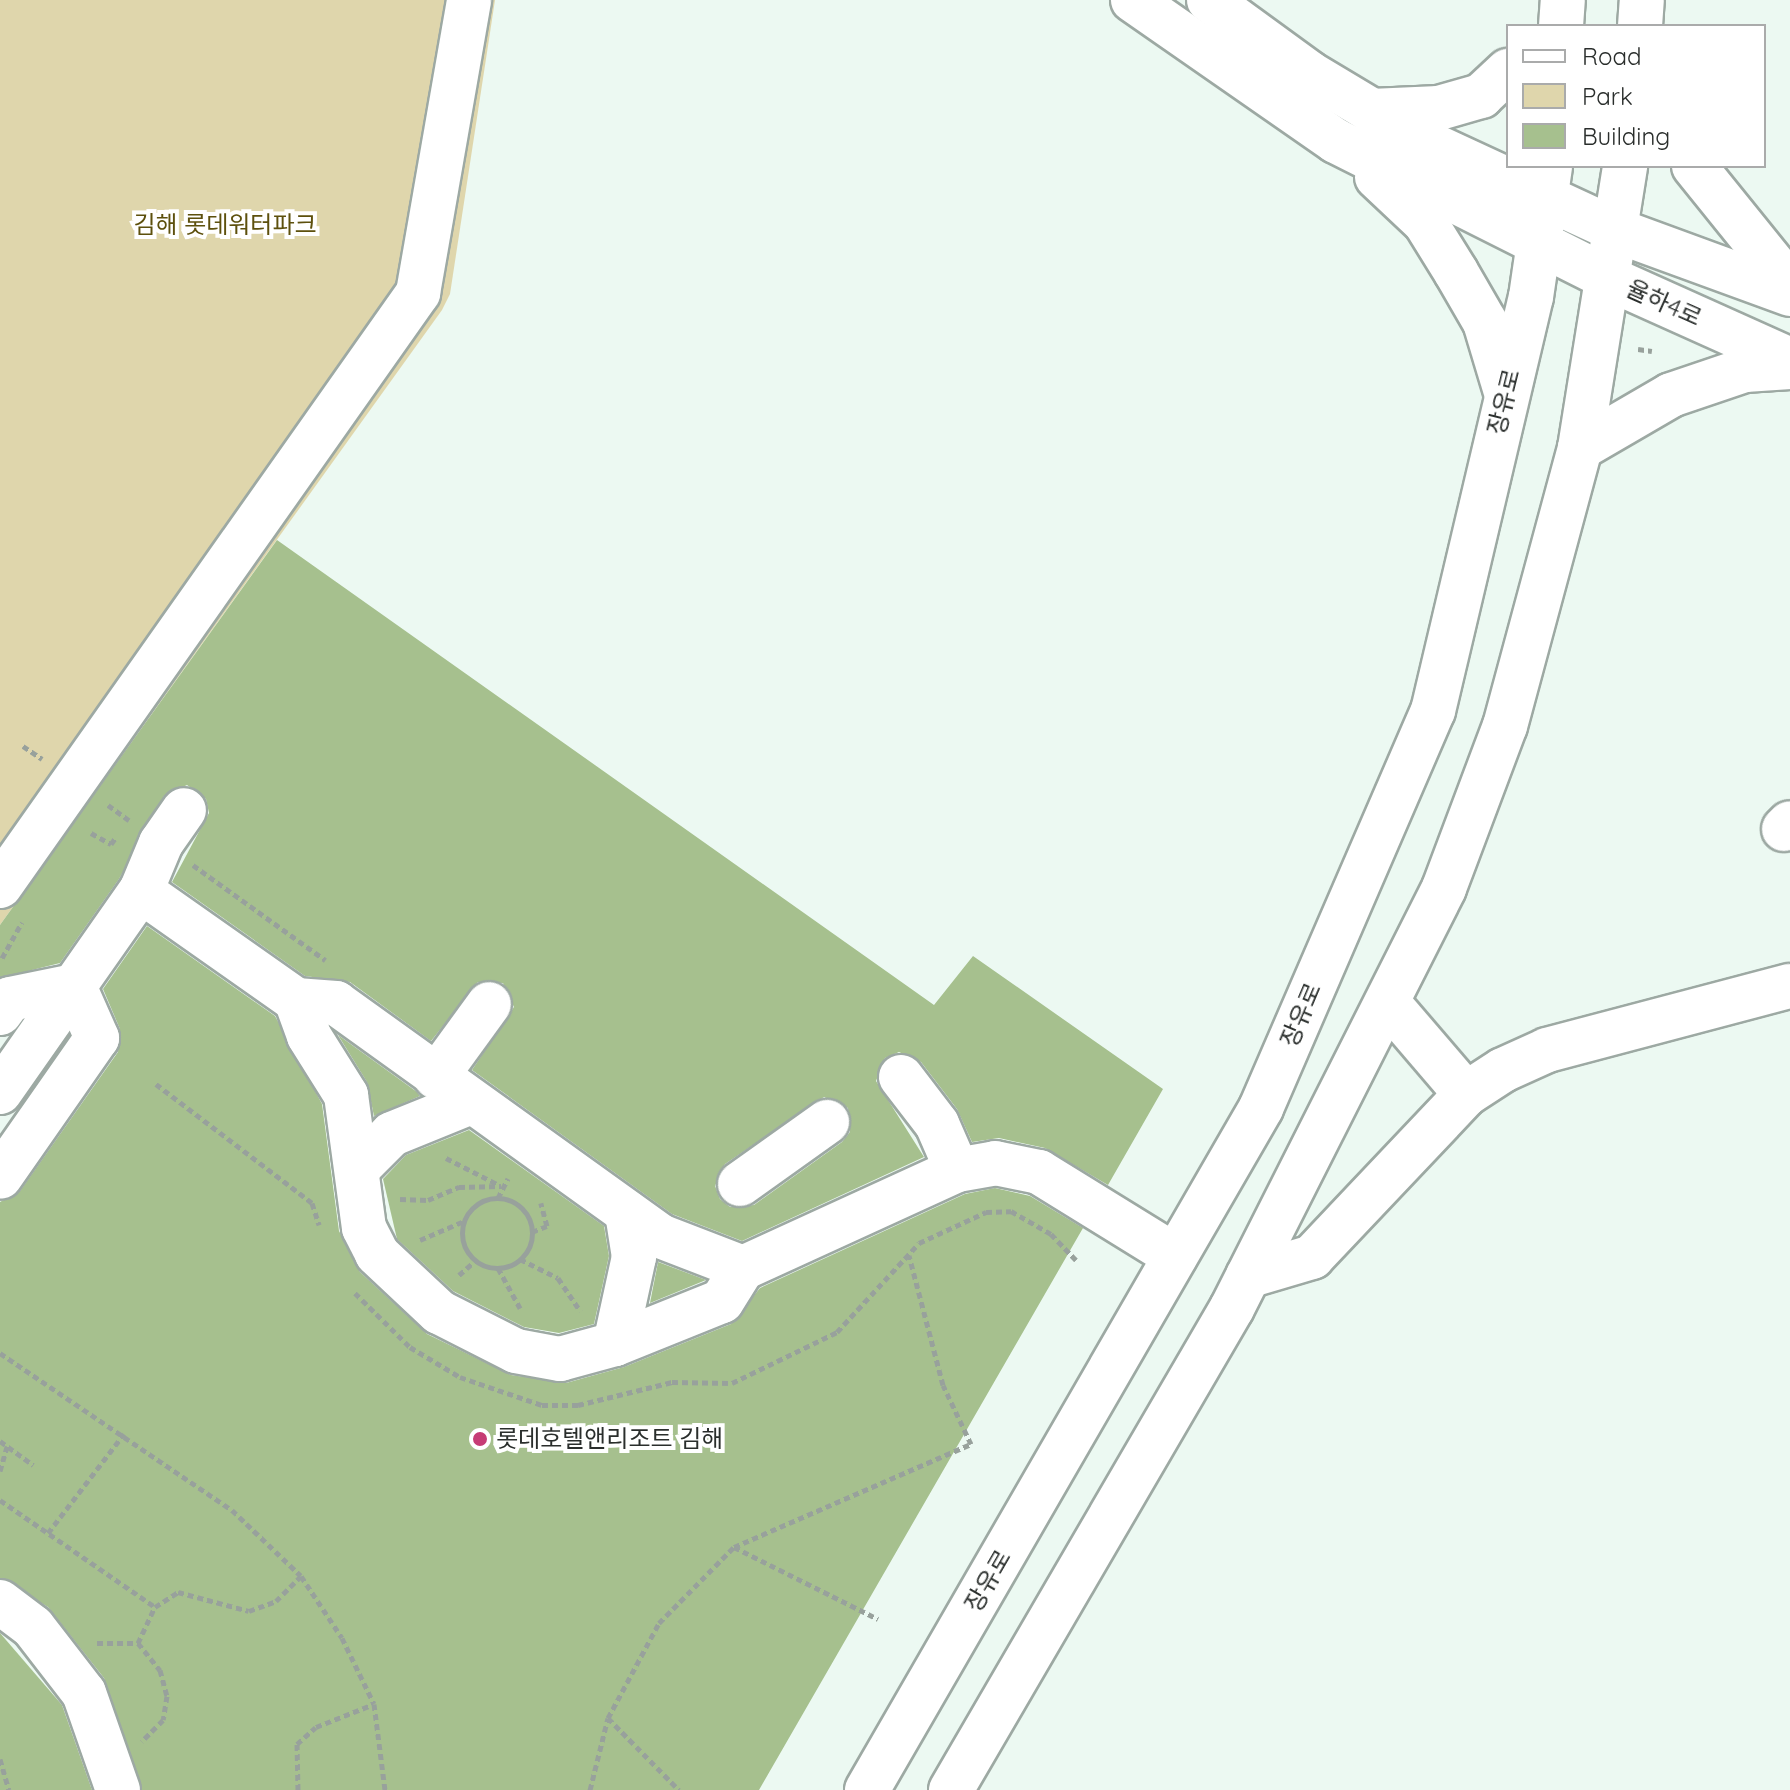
<!DOCTYPE html>
<meta charset="utf-8">
<style>
body{margin:0}
#map{position:relative;width:1790px;height:1790px;overflow:hidden;background:#ecf9f2;font-family:Quicksand,"Noto Sans KR",sans-serif}
div>[style]{position:absolute}
[style*='--x']{left:calc(var(--x)*1px);top:calc(var(--y)*1px);width:calc(var(--w)*1px);rotate:calc(var(--a)*1deg)}
.green>*{inset:0;background:#dfd6ac}
.building>*{inset:0;background:#a6c08e}
.path>*{height:5px;margin-top:-2.5px;transform-origin:0;background:repeating-linear-gradient(90deg,#98a19c 0 6px,transparent 0 10px)}
.path>.ring{margin:-2.5px;padding:0;box-sizing:content-box;background:none;border:5px solid #98a19c;border-radius:50%}
.roads{filter:drop-shadow(2px 0 #9da9a3) drop-shadow(-2px 0 #9da9a3) drop-shadow(0 2px #9da9a3) drop-shadow(0 -2px #9da9a3)}
.minor>*{height:44px;margin:-22px;padding:0 22px;transform-origin:22px;border-radius:22px;background:#fff}
.major>*{height:44px;margin:-22px;padding:0 22px;transform-origin:22px;border-radius:22px;background:#fff}
.highway>*{height:44px;margin:-22px;padding:0 22px;transform-origin:22px;border-radius:22px;background:#fff}
.dots>*{width:22px;height:22px;translate:-50% -50%;box-sizing:border-box;border:4px solid #fff;border-radius:50%}
span{translate:-50% -50%;white-space:nowrap;text-align:center;line-height:1.15;-webkit-text-stroke:8px #fff;paint-order:stroke}
.park-label{font-size:24px;color:#5d500d}
.street-label{font-size:24px;color:#2a2e2c}
.poi-label{font-size:24px;color:#2a2e2c}
.left{translate:0 -50%;text-align:left}
.legend{position:absolute;left:1506px;top:24px;width:260px;height:144px;box-sizing:border-box;background:#fff;border:2px solid #aaabab;margin:0;padding:10px 14px;list-style:none;font-size:24px;color:#2a2e2c}
.legend li{display:flex;align-items:center;gap:16px;height:40px}
.legend b{width:40px;border:2px solid #aaabab}
</style>
<div id="map">
<div class="green">
<i style="clip-path:polygon(0 0,495px 0,450px 294px,442px 310px,0 925px)"></i>
</div>
<div class="building">
<i style="clip-path:polygon(evenodd,277px 540px,934px 1005px,973px 956px,1163px 1089px,1108px 1185px,1045px 1148px,999px 1138px,972px 1142px,957px 1109px,921px 1062px,899px 1052px,885px 1058px,876px 1081px,924px 1157px,742px 1241px,672px 1214px,472px 1070px,514px 1007px,503px 983px,478px 982px,431px 1041px,350px 982px,305px 976px,172px 882px,209px 813px,206px 799px,187px 785px,164px 796px,119px 879px,60px 963px,0 978px,0 925px,277px 540px,824px 1097px,848px 1108px,850px 1132px,842px 1142px,754px 1205px,730px 1207px,720px 1199px,715px 1186px,725px 1164px,824px 1097px)"></i>
<i style="clip-path:polygon(147px 926px,275px 1016px,322px 1104px,339px 1231px,360px 1272px,427px 1334px,511px 1375px,566px 1383px,624px 1367px,731px 1324px,760px 1288px,965px 1194px,995px 1188px,1030px 1196px,1083px 1228px,759px 1790px,142px 1790px,104px 1678px,48px 1607px,0 1578px,0 1202px,20px 1191px,118px 1052px,120px 1029px,103px 989px)"></i>
<i style="clip-path:polygon(338px 1035px,417px 1092px,420px 1096px,374px 1116px,367px 1082px)"></i>
<i style="clip-path:polygon(469px 1130px,604px 1226px,609px 1256px,594px 1324px,559px 1333px,524px 1327px,453px 1291px,397px 1239px,383px 1179px,406px 1155px)"></i>
<i style="clip-path:polygon(658px 1262px,706px 1280px,650px 1303px)"></i>
<i style="clip-path:polygon(0 1633px,62px 1705px,92px 1790px,0 1790px)"></i>
</div>
<div class="path">
<i style="--x:1638;--y:349;--w:14;--a:8"></i>
<i style="--x:23;--y:746;--w:23;--a:34"></i>
<i style="--x:108;--y:805;--w:26;--a:36"></i>
<i style="--x:91;--y:833;--w:23;--a:29"></i>
<i style="--x:111;--y:844;--w:9;--a:-54"></i>
<i style="--x:193;--y:865;--w:163;--a:35.7"></i>
<i style="--x:2;--y:958;--w:41;--a:-60.9"></i>
<i style="--x:156;--y:1084;--w:196;--a:37.3"></i>
<i style="--x:312;--y:1203;--w:23;--a:72"></i>
<i style="--x:446;--y:1158;--w:57;--a:27"></i>
<i style="--x:498;--y:1198;--w:22;--a:-63"></i>
<i class="ring" style="left:462px;top:1198px;width:65px;height:65px"></i>
<i style="--x:400;--y:1199;--w:28;--a:2"></i>
<i style="--x:428;--y:1200;--w:34;--a:-23"></i>
<i style="--x:459;--y:1187;--w:42;--a:-1.4"></i>
<i style="--x:532;--y:1232;--w:16;--a:-22"></i>
<i style="--x:547;--y:1226;--w:24;--a:-105"></i>
<i style="--x:420;--y:1240;--w:48;--a:-23.4"></i>
<i style="--x:520;--y:1259;--w:42;--a:26.6"></i>
<i style="--x:558;--y:1278;--w:40;--a:56"></i>
<i style="--x:498;--y:1268;--w:46;--a:61.2"></i>
<i style="--x:459;--y:1275;--w:21;--a:-41"></i>
<i style="--x:355;--y:1293;--w:77;--a:44.5"></i>
<i style="--x:410;--y:1347;--w:58;--a:31"></i>
<i style="--x:460;--y:1377;--w:87;--a:18.9"></i>
<i style="--x:542;--y:1405;--w:36;--a:0"></i>
<i style="--x:578;--y:1405;--w:97;--a:-13.7"></i>
<i style="--x:672;--y:1382;--w:60;--a:1"></i>
<i style="--x:732;--y:1383;--w:117;--a:-25.9"></i>
<i style="--x:837;--y:1332;--w:121;--a:-47.3"></i>
<i style="--x:919;--y:1243;--w:74;--a:-24.8"></i>
<i style="--x:986;--y:1212;--w:25;--a:-2"></i>
<i style="--x:1011;--y:1211;--w:46;--a:29.9"></i>
<i style="--x:1051;--y:1234;--w:36;--a:46"></i>
<i style="--x:0;--y:1353;--w:280;--a:34.1"></i>
<i style="--x:232;--y:1510;--w:95;--a:43.7"></i>
<i style="--x:301;--y:1576;--w:74;--a:56.5"></i>
<i style="--x:342;--y:1638;--w:73;--a:64.1"></i>
<i style="--x:374;--y:1704;--w:87;--a:82.7"></i>
<i style="--x:0;--y:1441;--w:41;--a:36"></i>
<i style="--x:0;--y:1471;--w:26;--a:-74"></i>
<i style="--x:0;--y:1500;--w:188;--a:34.6"></i>
<i style="--x:48;--y:1533;--w:125;--a:-52.5"></i>
<i style="--x:734;--y:1547;--w:161;--a:26.6"></i>
<i style="--x:97;--y:1643;--w:41;--a:0"></i>
<i style="--x:138;--y:1643;--w:35;--a:51"></i>
<i style="--x:160;--y:1670;--w:27;--a:75"></i>
<i style="--x:167;--y:1696;--w:24;--a:99"></i>
<i style="--x:163;--y:1720;--w:30;--a:135"></i>
<i style="--x:138;--y:1643;--w:40;--a:-65"></i>
<i style="--x:155;--y:1607;--w:27;--a:-33"></i>
<i style="--x:178;--y:1592;--w:73;--a:15"></i>
<i style="--x:249;--y:1611;--w:29;--a:-20"></i>
<i style="--x:276;--y:1601;--w:35;--a:-45"></i>
<i style="--x:608;--y:1718;--w:101;--a:45.4"></i>
<i style="--x:0;--y:1759;--w:32;--a:74"></i>
<i style="--x:298;--y:1790;--w:46;--a:-91.2"></i>
<i style="--x:297;--y:1744;--w:25;--a:-42"></i>
<i style="--x:316;--y:1727;--w:62;--a:-21.6"></i>
<i style="--x:590;--y:1790;--w:74;--a:-76"></i>
<i style="--x:608;--y:1718;--w:108;--a:-61.8"></i>
<i style="--x:659;--y:1623;--w:107;--a:-45.4"></i>
<i style="--x:734;--y:1547;--w:258;--a:-23.5"></i>
<i style="--x:971;--y:1444;--w:65;--a:-115.4"></i>
<i style="--x:943;--y:1385;--w:134;--a:-104.7"></i>
</div>
<div class="roads">
<div class="minor">
<i style="--x:1784;--y:829;--w:8;--a:-45"></i>
<i style="--x:0;--y:886;--w:726;--a:-54.82"></i>
<i style="--x:418;--y:293;--w:297;--a:-80.1"></i>
<i style="--x:141;--y:891;--w:52;--a:-67.4"></i>
<i style="--x:161;--y:843;--w:40;--a:-55.1"></i>
<i style="--x:296;--y:1000;--w:38;--a:70"></i>
<i style="--x:309;--y:1036;--w:70;--a:57.9"></i>
<i style="--x:346;--y:1095;--w:134;--a:82.3"></i>
<i style="--x:364;--y:1228;--w:29;--a:63"></i>
<i style="--x:377;--y:1254;--w:85;--a:43.1"></i>
<i style="--x:439;--y:1312;--w:86;--a:26.9"></i>
<i style="--x:516;--y:1351;--w:45;--a:10.3"></i>
<i style="--x:560;--y:1359;--w:57;--a:-15.3"></i>
<i style="--x:615;--y:1344;--w:115;--a:-21.9"></i>
<i style="--x:722;--y:1301;--w:39;--a:-58"></i>
<i style="--x:743;--y:1268;--w:235;--a:-24.6"></i>
<i style="--x:957;--y:1170;--w:39;--a:-10"></i>
<i style="--x:995;--y:1163;--w:45;--a:11.6"></i>
<i style="--x:1039;--y:1172;--w:160;--a:31.7"></i>
<i style="--x:0;--y:1013;--w:17;--a:-54"></i>
<i style="--x:10;--y:999;--w:65;--a:-11.5"></i>
<i style="--x:74;--y:986;--w:57;--a:66.1"></i>
<i style="--x:97;--y:1038;--w:169;--a:124.9"></i>
<i style="--x:436;--y:1077;--w:90;--a:-54"></i>
<i style="--x:901;--y:1077;--w:59;--a:52.5"></i>
<i style="--x:937;--y:1124;--w:50;--a:66.5"></i>
<i style="--x:0;--y:1092;--w:246;--a:-55"></i>
<i style="--x:141;--y:891;--w:189;--a:35.1"></i>
<i style="--x:296;--y:1000;--w:40;--a:4.3"></i>
<i style="--x:336;--y:1003;--w:399;--a:35.7"></i>
<i style="--x:660;--y:1236;--w:89;--a:21.1"></i>
<i style="--x:358;--y:1168;--w:48;--a:-45"></i>
<i style="--x:392;--y:1134;--w:85;--a:-22.1"></i>
<i style="--x:740;--y:1184;--w:107;--a:-35.5"></i>
<i style="--x:615;--y:1344;--w:89;--a:-77.7"></i>
<i style="--x:634;--y:1257;--w:45;--a:-99"></i>
<i style="--x:0;--y:1602;--w:41;--a:37.1"></i>
<i style="--x:33;--y:1627;--w:83;--a:52.3"></i>
<i style="--x:84;--y:1693;--w:103;--a:70.7"></i>
</div>
<div class="major">
<i style="--x:1133;--y:0;--w:247;--a:34.8"></i>
<i style="--x:1336;--y:141;--w:307;--a:26.7"></i>
<i style="--x:1610;--y:279;--w:197;--a:24.2"></i>
<i style="--x:1209;--y:0;--w:124;--a:36.1"></i>
<i style="--x:1309;--y:73;--w:128;--a:31"></i>
<i style="--x:1419;--y:139;--w:219;--a:24.8"></i>
<i style="--x:1618;--y:231;--w:183;--a:20.1"></i>
<i style="--x:1561;--y:26;--w:26;--a:-86"></i>
<i style="--x:1640;--y:26;--w:26;--a:-86"></i>
<i style="--x:1371;--y:111;--w:68;--a:-2.5"></i>
<i style="--x:1439;--y:108;--w:44;--a:-15.9"></i>
<i style="--x:1481;--y:96;--w:37;--a:-43"></i>
<i style="--x:1694;--y:166;--w:153;--a:51.1"></i>
<i style="--x:1377;--y:177;--w:66;--a:43.2"></i>
<i style="--x:1425;--y:222;--w:59;--a:58.2"></i>
<i style="--x:1456;--y:272;--w:58;--a:59.9"></i>
<i style="--x:1485;--y:322;--w:73;--a:73.3"></i>
<i style="--x:1580;--y:448;--w:105;--a:-30.2"></i>
<i style="--x:1671;--y:395;--w:78;--a:-18.7"></i>
<i style="--x:1745;--y:370;--w:45;--a:-3.8"></i>
<i style="--x:1388;--y:1003;--w:120;--a:49.4"></i>
<i style="--x:867;--y:1790;--w:788;--a:-59.98"></i>
<i style="--x:1261;--y:1108;--w:433;--a:-66.6"></i>
<i style="--x:1433;--y:711;--w:425;--a:-76.7"></i>
<i style="--x:1531;--y:297;--w:132;--a:-81.7"></i>
<i style="--x:951;--y:1790;--w:558;--a:-59.76"></i>
<i style="--x:1232;--y:1308;--w:470;--a:-63.2"></i>
<i style="--x:1444;--y:888;--w:173;--a:-69.4"></i>
<i style="--x:1505;--y:726;--w:288;--a:-74.9"></i>
<i style="--x:1580;--y:448;--w:286;--a:-80.9"></i>
</div>
<div class="highway">
<i style="--x:1248;--y:1276;--w:67;--a:-16.5"></i>
<i style="--x:1312;--y:1257;--w:224;--a:-46.6"></i>
<i style="--x:1466;--y:1094;--w:44;--a:-33"></i>
<i style="--x:1503;--y:1070;--w:48;--a:-24.4"></i>
<i style="--x:1547;--y:1050;--w:251;--a:-14.8"></i>
</div>
</div>
<div class="dots">
<i style="left:480px;top:1439px;background:#c63c75"></i>
</div>
<div class="park-label">
<span style="left:225px;top:225px">김해 롯데워터파크</span>
</div>
<div class="street-label">
<span style="left:1664px;top:303px;rotate:24deg">율하4로</span>
<span style="left:1504px;top:402px;rotate:-76deg">장유로</span>
<span style="left:1301px;top:1015px;rotate:-67deg">장유로</span>
<span style="left:988px;top:1581px;rotate:-60deg">장유로</span>
</div>
<div class="poi-label">
<span class="left" style="left:496px;top:1439px">롯데호텔앤리조트 김해</span>
</div>
<ul class="legend">
<li><b style="height:10px;background:#fff"></b>Road</li>
<li><b style="height:22px;background:#dfd6ac"></b>Park</li>
<li><b style="height:22px;background:#a6c08e"></b>Building</li>
</ul>
</div>
